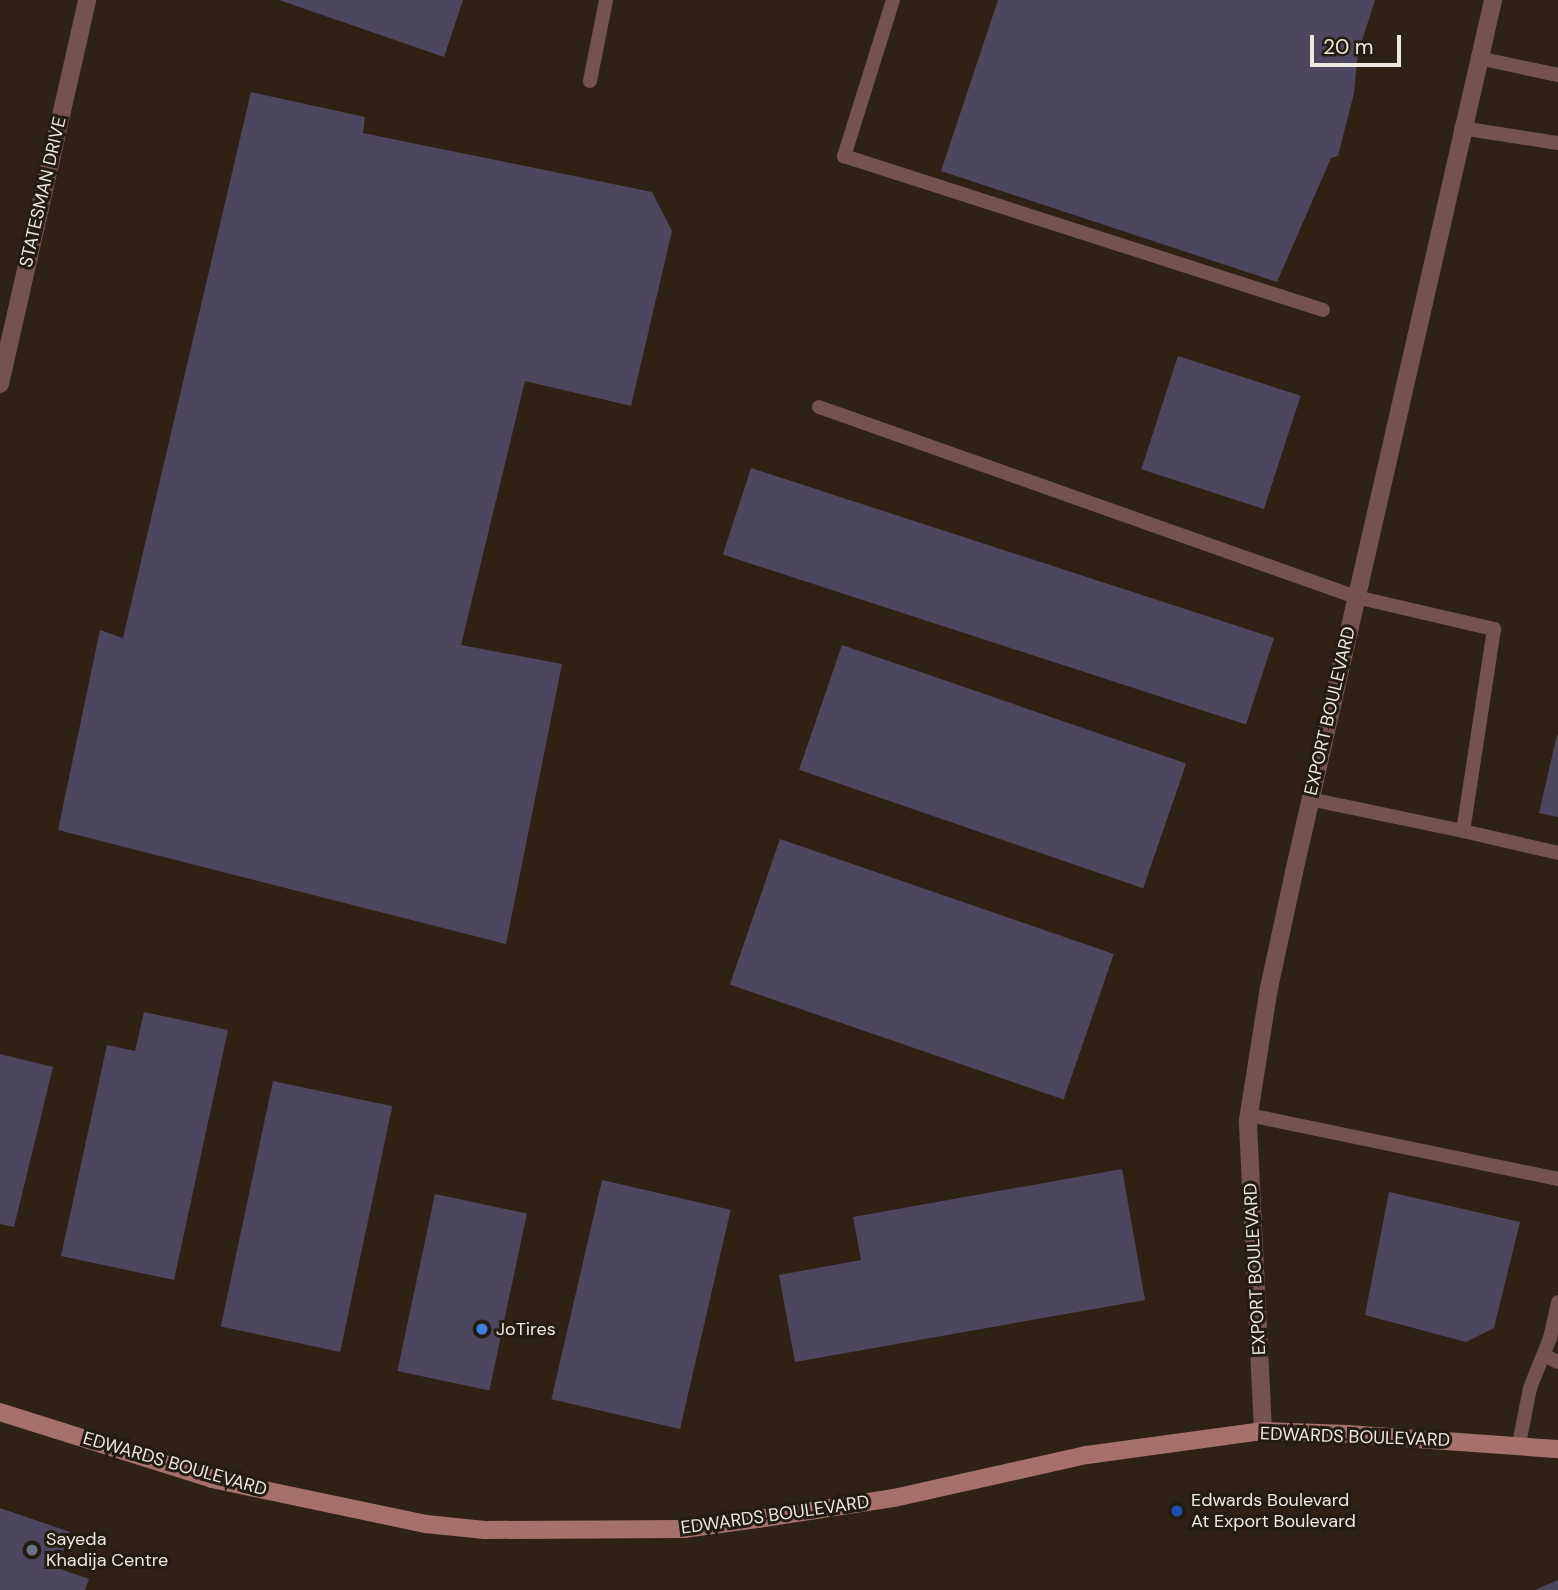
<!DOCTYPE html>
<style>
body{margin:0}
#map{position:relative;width:1558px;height:1590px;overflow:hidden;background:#231c10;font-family:"DM Sans",sans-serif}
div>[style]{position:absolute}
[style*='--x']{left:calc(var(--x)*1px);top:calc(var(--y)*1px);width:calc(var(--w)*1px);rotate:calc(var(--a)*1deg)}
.industrial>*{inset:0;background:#2f2215;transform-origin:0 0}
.building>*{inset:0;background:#4d465f;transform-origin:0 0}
.lane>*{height:14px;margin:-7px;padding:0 7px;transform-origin:7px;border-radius:7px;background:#74534f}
.street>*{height:18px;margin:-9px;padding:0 9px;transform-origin:9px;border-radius:9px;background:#74534f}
.secondary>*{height:18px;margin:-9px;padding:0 9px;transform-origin:9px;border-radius:9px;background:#a6716b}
.dots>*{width:19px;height:19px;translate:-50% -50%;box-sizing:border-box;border:4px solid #231c10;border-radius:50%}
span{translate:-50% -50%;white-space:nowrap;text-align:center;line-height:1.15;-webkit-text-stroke:6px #231c10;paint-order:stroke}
.street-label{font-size:18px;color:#ede8e0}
.poi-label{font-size:18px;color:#ede8e0}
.left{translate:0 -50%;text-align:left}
.scale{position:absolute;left:1310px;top:35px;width:91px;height:32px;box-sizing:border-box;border:4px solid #ede8e0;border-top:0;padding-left:9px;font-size:21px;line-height:24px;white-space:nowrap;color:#ede8e0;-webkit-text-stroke:5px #231c10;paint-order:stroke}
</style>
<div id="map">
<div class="industrial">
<i style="left:0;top:0;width:1558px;height:1590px"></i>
</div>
<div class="building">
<i style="clip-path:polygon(279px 0,463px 0,444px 57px)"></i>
<i style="clip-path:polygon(998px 0,1375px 0,1358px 53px,1354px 93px,1338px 156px,1331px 158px,1277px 282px,941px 171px)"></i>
<i style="clip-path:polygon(251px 92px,365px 117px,363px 133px,652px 192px,672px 231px,631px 406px,525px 381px,461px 645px,562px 664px,506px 944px,58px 830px,100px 630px,123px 638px)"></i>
<i style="left:1178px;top:356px;width:129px;height:119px;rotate:18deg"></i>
<i style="left:751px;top:468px;width:550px;height:91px;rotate:18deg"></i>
<i style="left:842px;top:645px;width:364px;height:132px;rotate:19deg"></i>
<i style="clip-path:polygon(1557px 735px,1558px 736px,1558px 817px,1539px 813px)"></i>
<i style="left:780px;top:839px;width:353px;height:154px;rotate:19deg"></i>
<i style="clip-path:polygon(144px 1012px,228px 1030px,174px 1280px,61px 1256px,107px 1045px,135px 1051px)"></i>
<i style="clip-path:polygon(0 1054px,53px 1067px,14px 1227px,0 1224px)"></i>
<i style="left:273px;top:1081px;width:122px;height:251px;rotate:12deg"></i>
<i style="clip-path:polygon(1122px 1169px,1145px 1300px,795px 1362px,779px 1275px,861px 1260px,853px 1217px)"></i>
<i style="left:602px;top:1180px;width:132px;height:225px;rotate:13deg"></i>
<i style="clip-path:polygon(1389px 1192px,1520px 1222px,1494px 1328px,1466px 1342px,1365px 1315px)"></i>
<i style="left:435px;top:1194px;width:94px;height:181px;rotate:12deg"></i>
<i style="clip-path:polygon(0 1508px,70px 1532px,57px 1568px,89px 1579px,85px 1590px,0 1590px)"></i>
<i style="clip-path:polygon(1558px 1580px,1558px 1590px,1535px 1590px)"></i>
</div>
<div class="lane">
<i style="--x:893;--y:0;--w:164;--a:107.4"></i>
<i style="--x:844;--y:156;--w:503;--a:17.82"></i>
<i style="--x:1478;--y:58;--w:82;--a:12"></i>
<i style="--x:590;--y:81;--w:83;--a:-78.8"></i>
<i style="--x:1461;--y:128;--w:98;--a:8.8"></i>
<i style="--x:819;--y:407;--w:570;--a:19.48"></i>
<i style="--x:1356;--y:597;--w:142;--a:13.1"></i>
<i style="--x:1494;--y:629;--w:204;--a:98.7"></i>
<i style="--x:1463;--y:831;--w:156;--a:-168.2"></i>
<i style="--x:1463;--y:831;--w:98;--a:13"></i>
<i style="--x:1249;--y:1115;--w:316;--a:11.7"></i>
<i style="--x:1544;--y:1355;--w:16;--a:27"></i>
<i style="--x:1519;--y:1444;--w:57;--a:-78.9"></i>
<i style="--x:1530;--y:1388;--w:54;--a:-68.2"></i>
<i style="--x:1550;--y:1338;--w:37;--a:-77"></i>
</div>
<div class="street">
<i style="--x:0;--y:384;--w:394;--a:-77.2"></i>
<i style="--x:1263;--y:1431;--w:311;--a:-92.8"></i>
<i style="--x:1248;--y:1120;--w:134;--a:-81"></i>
<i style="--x:1269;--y:988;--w:119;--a:-77.8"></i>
<i style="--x:1294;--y:872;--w:894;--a:-77.14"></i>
</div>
<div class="secondary">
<i style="--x:0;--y:1412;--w:222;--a:17.5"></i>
<i style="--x:212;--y:1479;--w:219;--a:11.9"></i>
<i style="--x:426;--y:1524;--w:59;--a:5.8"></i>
<i style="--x:485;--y:1530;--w:199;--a:-0.3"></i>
<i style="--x:684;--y:1529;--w:75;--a:-7.7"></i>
<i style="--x:758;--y:1519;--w:138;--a:-8.8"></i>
<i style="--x:894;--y:1498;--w:198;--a:-12.6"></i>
<i style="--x:1087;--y:1455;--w:178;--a:-7.8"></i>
<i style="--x:1263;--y:1431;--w:84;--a:2"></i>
<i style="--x:1347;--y:1434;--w:212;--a:4.1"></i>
</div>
<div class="dots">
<i style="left:482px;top:1329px;background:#3f7fe0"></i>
<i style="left:1177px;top:1511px;background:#1a4fb4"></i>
<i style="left:32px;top:1550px;background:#6b7280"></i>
</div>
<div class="street-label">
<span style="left:43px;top:192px;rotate:-77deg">STATESMAN DRIVE</span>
<span style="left:1330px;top:711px;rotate:-77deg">EXPORT BOULEVARD</span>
<span style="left:1255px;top:1269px;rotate:-93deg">EXPORT BOULEVARD</span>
<span style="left:1355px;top:1437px;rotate:2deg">EDWARDS BOULEVARD</span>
<span style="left:175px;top:1464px;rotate:16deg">EDWARDS BOULEVARD</span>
<span style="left:775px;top:1515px;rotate:-8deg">EDWARDS BOULEVARD</span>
</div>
<div class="poi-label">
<span class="left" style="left:496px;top:1329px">JoTires</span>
<span class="left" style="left:1191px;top:1511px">Edwards Boulevard<br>At Export Boulevard</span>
<span class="left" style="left:46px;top:1550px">Sayeda<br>Khadija Centre</span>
</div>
<div class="scale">20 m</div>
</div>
